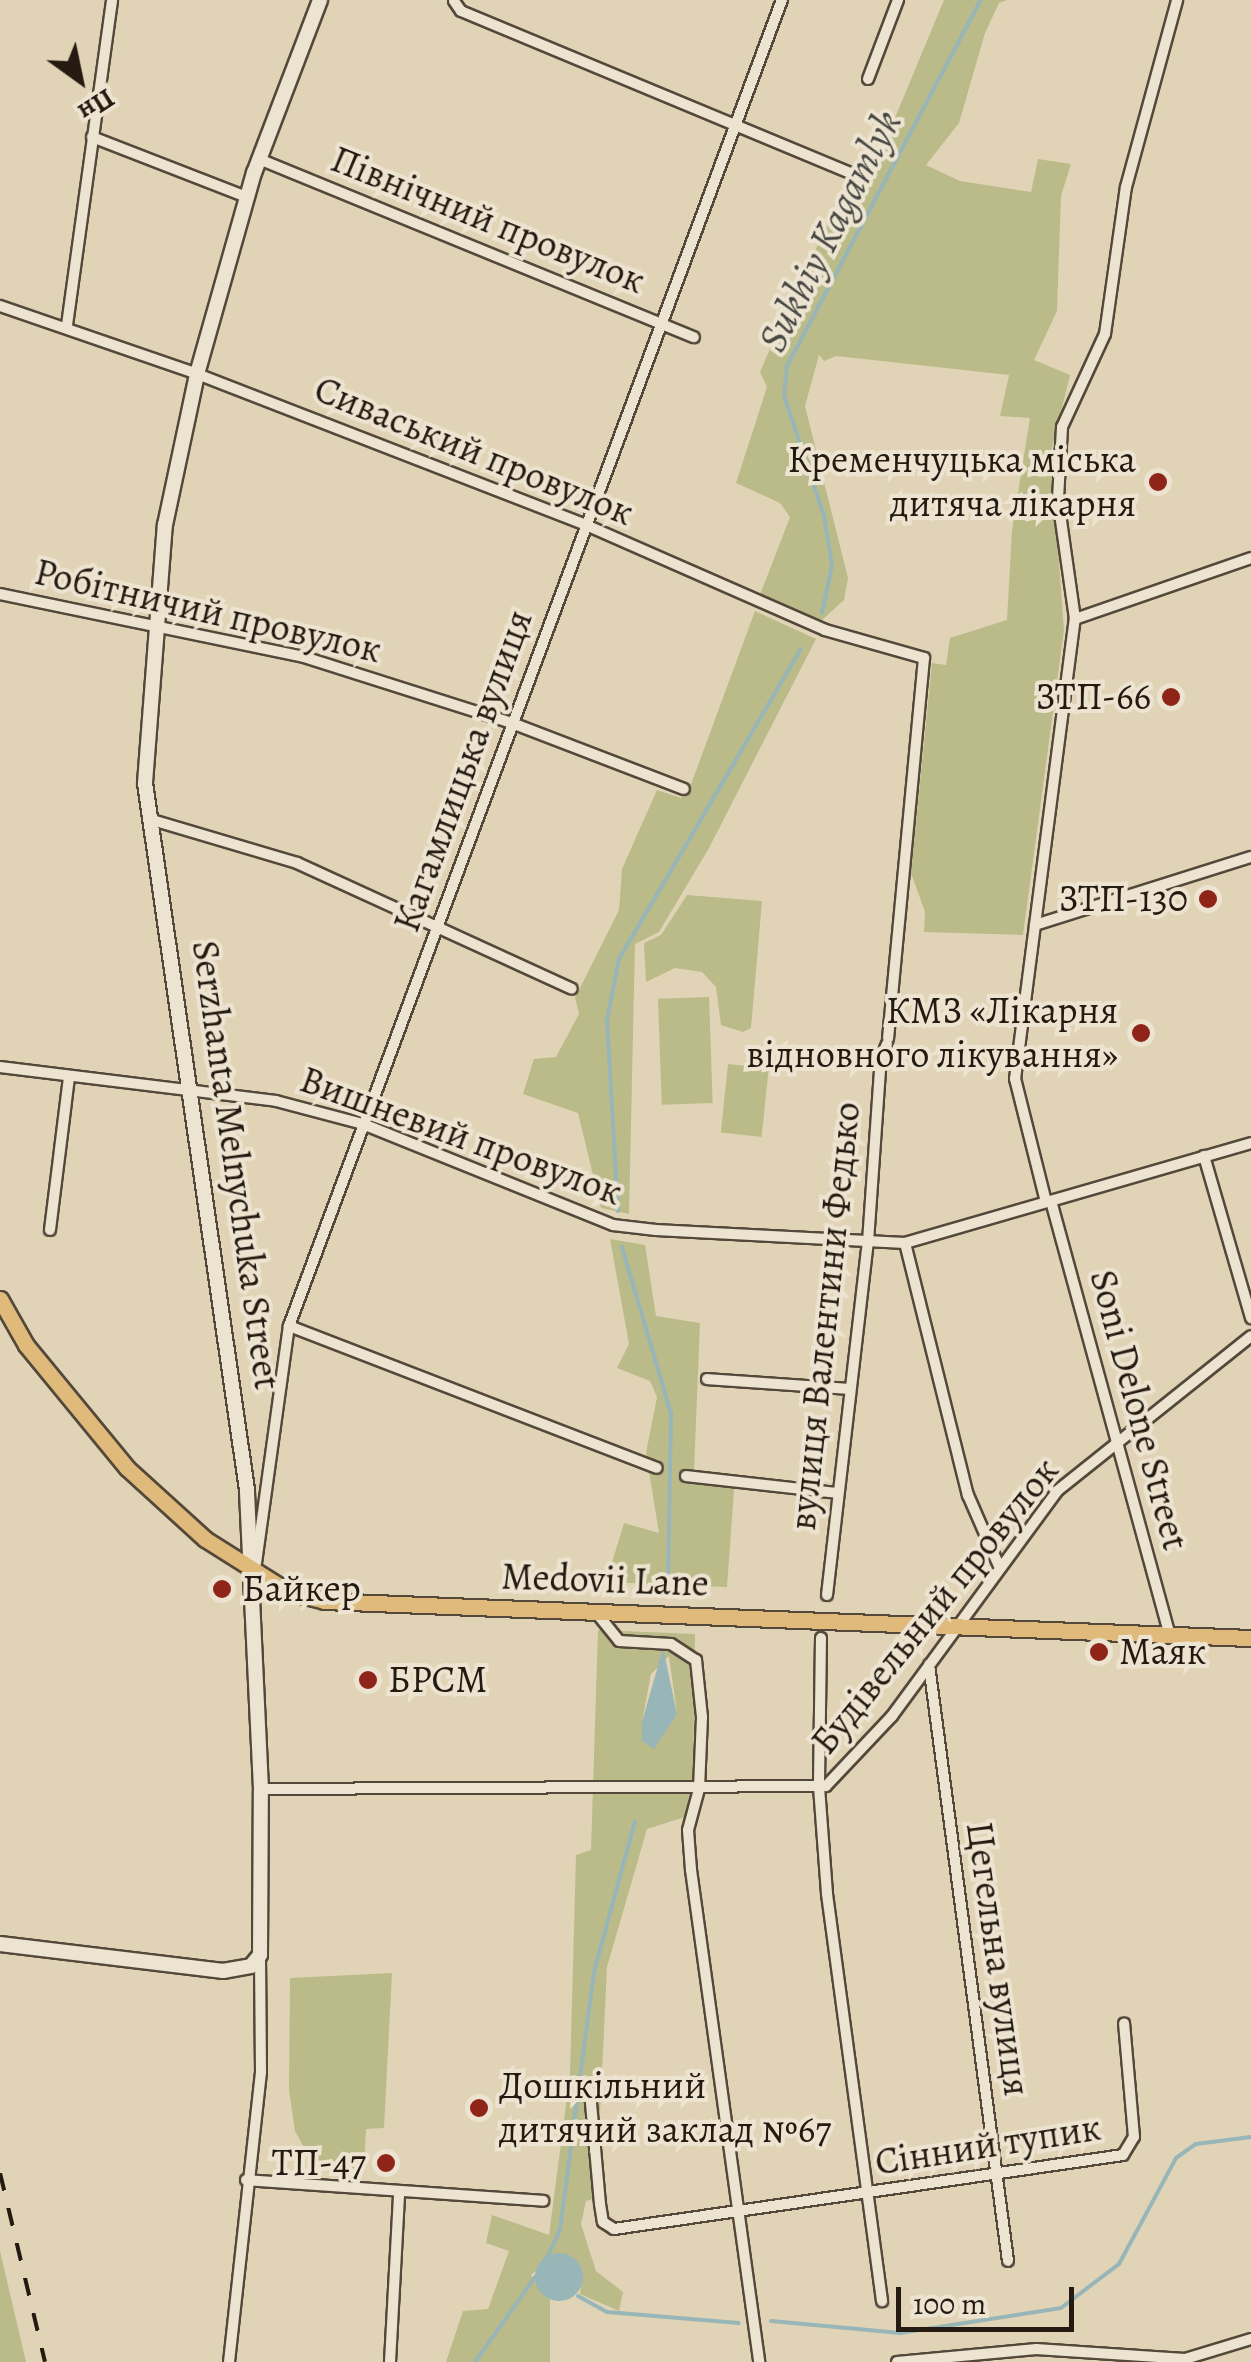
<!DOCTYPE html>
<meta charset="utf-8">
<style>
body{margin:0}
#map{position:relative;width:1251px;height:2362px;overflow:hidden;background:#e1d4b6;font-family:Alegreya,serif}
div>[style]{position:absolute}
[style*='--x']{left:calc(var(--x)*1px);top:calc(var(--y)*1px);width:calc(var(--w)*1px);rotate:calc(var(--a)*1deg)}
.green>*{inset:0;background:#babb88;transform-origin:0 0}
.water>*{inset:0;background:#98b5b8}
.round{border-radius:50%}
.stream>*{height:4px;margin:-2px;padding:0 2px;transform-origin:2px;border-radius:2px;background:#98b5b8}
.roads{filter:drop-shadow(2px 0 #53483a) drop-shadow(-2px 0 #53483a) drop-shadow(0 2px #53483a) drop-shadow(0 -2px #53483a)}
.street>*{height:10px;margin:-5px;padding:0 5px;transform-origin:5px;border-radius:5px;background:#ece3d0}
.secondary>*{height:14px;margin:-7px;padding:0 7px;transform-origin:7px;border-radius:7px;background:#ece3d0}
.primary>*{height:15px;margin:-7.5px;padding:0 7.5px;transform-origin:7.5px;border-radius:7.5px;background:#e0ba7b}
.rail>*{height:4px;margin-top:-2px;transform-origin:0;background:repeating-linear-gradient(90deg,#241a11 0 18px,transparent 0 36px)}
.dots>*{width:28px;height:28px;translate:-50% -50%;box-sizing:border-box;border:5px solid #ece3d0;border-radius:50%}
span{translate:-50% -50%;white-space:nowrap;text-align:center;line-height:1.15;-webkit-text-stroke:8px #ece3d0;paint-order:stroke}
.street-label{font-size:38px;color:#241a11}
.poi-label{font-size:38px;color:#241a11}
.right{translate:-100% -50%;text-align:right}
.left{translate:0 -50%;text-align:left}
.water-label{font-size:40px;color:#474843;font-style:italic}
.north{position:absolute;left:30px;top:30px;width:100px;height:100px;-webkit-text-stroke:8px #ece3d0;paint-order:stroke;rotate:147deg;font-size:28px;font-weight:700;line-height:40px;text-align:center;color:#241a11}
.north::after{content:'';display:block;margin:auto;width:35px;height:45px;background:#241a11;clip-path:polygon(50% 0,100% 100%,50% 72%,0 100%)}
.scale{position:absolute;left:896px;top:2287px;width:178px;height:45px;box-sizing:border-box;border:5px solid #241a11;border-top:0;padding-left:12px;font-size:30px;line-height:35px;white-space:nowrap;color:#241a11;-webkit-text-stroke:8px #ece3d0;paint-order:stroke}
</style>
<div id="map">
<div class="green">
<i style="clip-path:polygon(944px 0,1007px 0,999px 3px,985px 33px,959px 123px,926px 165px,960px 181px,1031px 192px,1038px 159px,1071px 164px,1061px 196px,1057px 311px,1034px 360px,1070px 375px,1051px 452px,1064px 630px,1023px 935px,924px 932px,925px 912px,911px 873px,932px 663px,946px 665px,950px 638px,1007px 620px,1012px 530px,1030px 418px,1000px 416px,1009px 375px,836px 356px,824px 361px,819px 355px,805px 406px,848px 578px,844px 600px,821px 621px,760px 595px,790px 517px,780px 503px,736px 483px,767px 387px,760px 372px,795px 291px,846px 188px,872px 173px)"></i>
<i style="clip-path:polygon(755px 611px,816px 639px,709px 848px,659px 932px,635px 944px,629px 1214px,601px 1208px,578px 1113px,523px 1094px,534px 1059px,556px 1057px,579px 1014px,575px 998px,619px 910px,622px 869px,657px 790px,681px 798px,690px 787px)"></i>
<i style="clip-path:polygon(687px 895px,762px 901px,751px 1028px,743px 1032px,721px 1025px,716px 987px,702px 972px,675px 968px,646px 982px,644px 943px,661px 935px)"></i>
<i style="left:709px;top:997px;width:106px;height:51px;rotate:88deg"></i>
<i style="left:728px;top:1064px;width:41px;height:69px;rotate:6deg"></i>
<i style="clip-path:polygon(610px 1239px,645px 1245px,656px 1316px,700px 1323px,694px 1471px,735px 1476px,727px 1587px,606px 1582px,624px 1523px,659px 1533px,646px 1453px,657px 1397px,650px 1381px,617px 1368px,629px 1344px)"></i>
<i style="clip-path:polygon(evenodd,598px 1630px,695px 1634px,693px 1776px,685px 1817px,647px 1829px,607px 1967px,596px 2198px,586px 2201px,581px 2224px,596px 2271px,623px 2292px,619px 2311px,580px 2294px,581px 2286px,547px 2261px,531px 2275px,550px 2300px,550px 2362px,446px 2362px,463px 2311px,488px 2309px,509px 2251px,486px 2243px,492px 2215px,549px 2235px,570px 2074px,576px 1855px,591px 1850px,598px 1630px,669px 1656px,677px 1714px,663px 1731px,642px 1722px,651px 1674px,669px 1656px)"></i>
<i style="clip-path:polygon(392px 1973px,384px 2128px,366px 2129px,364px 2171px,315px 2168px,295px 2131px,289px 2090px,290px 1978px)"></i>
<i style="clip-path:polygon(0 2251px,26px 2362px,0 2362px)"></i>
</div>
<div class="water">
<i style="clip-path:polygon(663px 1648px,677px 1714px,654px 1749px,642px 1741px,642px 1722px)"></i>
<i class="round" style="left:535px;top:2253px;width:48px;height:48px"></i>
</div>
<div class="stream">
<i style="--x:822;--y:613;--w:49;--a:-78.2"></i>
<i style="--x:832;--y:565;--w:50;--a:-99.3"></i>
<i style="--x:824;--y:516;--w:127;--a:-108.3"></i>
<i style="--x:784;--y:395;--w:29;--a:-84"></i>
<i style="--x:787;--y:366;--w:414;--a:-62.1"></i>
<i style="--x:618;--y:1211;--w:191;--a:-93.3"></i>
<i style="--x:607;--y:1020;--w:62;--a:-78.9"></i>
<i style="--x:619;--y:959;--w:359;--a:-59.6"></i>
<i style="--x:622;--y:1247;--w:173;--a:73.6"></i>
<i style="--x:671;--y:1413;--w:164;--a:91"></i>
<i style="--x:544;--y:2264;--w:38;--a:-65"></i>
<i style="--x:560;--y:2230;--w:260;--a:-82.5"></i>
<i style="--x:594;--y:1972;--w:156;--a:-74.8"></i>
<i style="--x:578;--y:2296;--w:33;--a:29"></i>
<i style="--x:607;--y:2312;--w:132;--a:4.8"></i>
<i style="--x:771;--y:2321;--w:130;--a:5.3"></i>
<i style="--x:900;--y:2333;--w:163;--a:-8.8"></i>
<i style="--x:1061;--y:2308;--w:73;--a:-37.2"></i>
<i style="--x:1119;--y:2264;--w:120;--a:-61.7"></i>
<i style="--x:1176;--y:2158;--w:24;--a:-35"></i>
<i style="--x:1196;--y:2144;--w:55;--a:-7.3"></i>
<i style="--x:475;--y:2362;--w:105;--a:-54.7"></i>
</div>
<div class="roads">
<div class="street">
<i style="--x:454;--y:1;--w:12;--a:55"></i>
<i style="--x:461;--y:11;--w:422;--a:22.6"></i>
<i style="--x:868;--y:79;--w:85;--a:-69.2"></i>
<i style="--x:92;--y:137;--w:166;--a:21.2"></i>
<i style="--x:259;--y:159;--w:470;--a:22.3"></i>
<i style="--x:0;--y:306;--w:208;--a:19"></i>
<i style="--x:197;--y:374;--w:417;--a:21.2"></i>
<i style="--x:586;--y:525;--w:261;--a:23.7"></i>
<i style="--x:825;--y:630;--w:103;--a:15.8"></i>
<i style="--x:924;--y:658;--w:382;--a:95.4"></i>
<i style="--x:67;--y:325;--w:328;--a:-82.1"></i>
<i style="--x:0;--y:594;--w:310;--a:11.7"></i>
<i style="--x:304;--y:657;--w:218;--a:17.6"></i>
<i style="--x:512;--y:723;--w:184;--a:21"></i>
<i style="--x:1075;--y:619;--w:186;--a:-19.1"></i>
<i style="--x:152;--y:820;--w:151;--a:16.5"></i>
<i style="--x:297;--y:863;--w:302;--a:24.6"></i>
<i style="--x:1035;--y:925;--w:226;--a:-17.5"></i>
<i style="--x:0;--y:1067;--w:278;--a:7"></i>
<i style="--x:276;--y:1101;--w:90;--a:14.8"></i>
<i style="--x:363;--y:1124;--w:270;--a:22"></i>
<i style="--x:613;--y:1225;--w:43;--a:6.6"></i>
<i style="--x:656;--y:1230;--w:249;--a:3"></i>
<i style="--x:905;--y:1243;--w:360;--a:-16.1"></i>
<i style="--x:1204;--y:1156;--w:169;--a:73.8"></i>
<i style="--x:1051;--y:1201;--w:450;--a:74.7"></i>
<i style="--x:1046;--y:1202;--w:127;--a:-104.1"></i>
<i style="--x:1015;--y:1079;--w:464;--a:-82.6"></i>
<i style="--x:1075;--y:619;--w:121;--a:-98.1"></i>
<i style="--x:1058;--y:499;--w:72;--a:-86.8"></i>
<i style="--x:1062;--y:427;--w:102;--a:-65.2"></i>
<i style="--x:1105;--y:334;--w:148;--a:-81.9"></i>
<i style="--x:1126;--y:187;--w:194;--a:-74.7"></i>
<i style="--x:50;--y:1230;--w:154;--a:-82.9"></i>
<i style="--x:905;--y:1243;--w:260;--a:76"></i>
<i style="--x:968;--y:1495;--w:77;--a:66.4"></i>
<i style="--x:289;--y:1326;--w:394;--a:21.1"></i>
<i style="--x:707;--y:1379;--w:142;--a:4"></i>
<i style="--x:686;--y:1476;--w:153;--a:6.4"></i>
<i style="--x:256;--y:1563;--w:239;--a:-82.1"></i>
<i style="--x:289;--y:1326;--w:1415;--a:-69.61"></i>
<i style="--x:827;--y:1595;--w:355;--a:-83.4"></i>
<i style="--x:868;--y:1242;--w:184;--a:-86"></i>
<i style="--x:881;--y:1058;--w:15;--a:-67"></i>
<i style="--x:595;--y:1611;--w:38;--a:51"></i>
<i style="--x:619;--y:1641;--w:52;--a:3.3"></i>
<i style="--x:671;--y:1644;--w:30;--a:33"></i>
<i style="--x:696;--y:1660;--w:57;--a:84"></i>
<i style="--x:702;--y:1717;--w:72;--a:92.4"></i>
<i style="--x:699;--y:1789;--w:42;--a:105"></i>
<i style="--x:688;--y:1830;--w:40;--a:85.7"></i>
<i style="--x:691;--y:1870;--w:497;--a:82.1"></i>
<i style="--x:821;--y:1638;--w:149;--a:90.8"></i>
<i style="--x:819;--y:1787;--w:107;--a:85.7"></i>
<i style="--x:827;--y:1894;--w:411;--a:82.3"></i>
<i style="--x:929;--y:1665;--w:601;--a:82.45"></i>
<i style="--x:261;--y:1789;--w:565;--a:-0.3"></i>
<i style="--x:826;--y:1786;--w:96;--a:-46.7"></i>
<i style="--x:892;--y:1716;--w:279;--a:-53.7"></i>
<i style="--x:1057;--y:1491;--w:248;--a:-38.6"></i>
<i style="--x:590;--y:2092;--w:112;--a:84.9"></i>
<i style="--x:600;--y:2204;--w:18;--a:81"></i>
<i style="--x:603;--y:2222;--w:13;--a:32"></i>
<i style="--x:614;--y:2229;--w:514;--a:-8.27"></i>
<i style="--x:1123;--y:2155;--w:21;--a:-59"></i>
<i style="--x:1134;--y:2137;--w:114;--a:-95"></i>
<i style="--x:246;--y:2180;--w:298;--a:4"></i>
<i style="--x:229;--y:2362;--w:292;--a:-83.7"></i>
<i style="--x:261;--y:2072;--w:117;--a:-90.5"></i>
<i style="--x:390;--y:2362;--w:168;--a:-86.9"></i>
<i style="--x:897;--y:2362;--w:140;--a:-5.3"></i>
<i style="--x:1036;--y:2349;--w:149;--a:3.8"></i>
<i style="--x:1185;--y:2359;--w:69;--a:-16.9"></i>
</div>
<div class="secondary">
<i style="--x:0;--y:1944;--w:225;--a:6.9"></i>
<i style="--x:223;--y:1971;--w:28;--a:-10"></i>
<i style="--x:251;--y:1966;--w:14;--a:-51"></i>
<i style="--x:260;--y:1955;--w:166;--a:-89.7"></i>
<i style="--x:261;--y:1789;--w:299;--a:-92.7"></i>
<i style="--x:247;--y:1490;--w:714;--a:-98.21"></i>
<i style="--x:145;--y:783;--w:259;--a:-85.6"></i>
<i style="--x:165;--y:525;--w:154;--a:-78"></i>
<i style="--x:197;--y:374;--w:209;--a:-74.2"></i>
<i style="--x:254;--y:173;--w:185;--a:-69.1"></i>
</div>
<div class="primary">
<i style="--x:0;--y:1299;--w:53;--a:60.5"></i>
<i style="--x:26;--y:1345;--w:159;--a:50.6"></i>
<i style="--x:127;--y:1468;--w:105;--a:42.3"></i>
<i style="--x:205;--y:1539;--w:99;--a:32.2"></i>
<i style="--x:289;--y:1592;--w:36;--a:14"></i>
<i style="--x:324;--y:1601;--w:928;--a:2.29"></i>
</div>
</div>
<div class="rail">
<i style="--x:0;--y:2173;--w:194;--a:76.6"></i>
</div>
<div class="dots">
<i style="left:1158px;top:482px;background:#8f2418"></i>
<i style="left:1171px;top:697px;background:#8f2418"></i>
<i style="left:1208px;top:899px;background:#8f2418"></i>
<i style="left:1141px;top:1033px;background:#8f2418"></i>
<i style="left:222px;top:1589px;background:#8f2418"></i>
<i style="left:1099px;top:1652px;background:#8f2418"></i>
<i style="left:368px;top:1680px;background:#8f2418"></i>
<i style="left:479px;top:2108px;background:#8f2418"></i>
<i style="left:386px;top:2163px;background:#8f2418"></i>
</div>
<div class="street-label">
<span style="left:488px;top:220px;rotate:22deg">Північний провулок</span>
<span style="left:474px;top:451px;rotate:22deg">Сиваський провулок</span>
<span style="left:208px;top:611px;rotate:13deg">Робітничий провулок</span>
<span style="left:463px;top:771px;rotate:-70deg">Кагамлицька вулиця</span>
<span style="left:461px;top:1136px;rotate:20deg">Вишневий провулок</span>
<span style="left:236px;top:1165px;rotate:82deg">Serzhanta Melnychuka Street</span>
<span style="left:825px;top:1316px;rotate:-84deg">вулиця Валентини Федько</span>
<span style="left:1139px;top:1410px;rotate:75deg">Soni Delone Street</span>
<span style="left:605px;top:1580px;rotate:2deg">Medovii Lane</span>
<span style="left:935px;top:1606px;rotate:-51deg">Будівельний провулок</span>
<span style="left:998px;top:1959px;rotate:82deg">Цегельна вулиця</span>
<span style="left:988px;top:2145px;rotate:-9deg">Сінний тупик</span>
</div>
<div class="poi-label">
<span class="right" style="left:1136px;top:482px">Кременчуцька міська<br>дитяча лікарня</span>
<span class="right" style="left:1151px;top:697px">ЗТП-66</span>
<span class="right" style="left:1188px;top:899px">ЗТП-130</span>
<span class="right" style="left:1118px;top:1033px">КМЗ «Лікарня<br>відновного лікування»</span>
<span class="left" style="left:242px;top:1589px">Байкер</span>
<span class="left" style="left:1119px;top:1652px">Маяк</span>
<span class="left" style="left:388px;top:1680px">БРСМ</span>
<span class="left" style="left:499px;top:2108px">Дошкільний<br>дитячий заклад №67</span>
<span class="right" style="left:366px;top:2163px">ТП-47</span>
</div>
<div class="water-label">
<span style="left:830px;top:231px;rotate:-63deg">Sukhiy Kagamlyk</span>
</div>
<div class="north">Пн</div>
<div class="scale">100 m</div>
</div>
